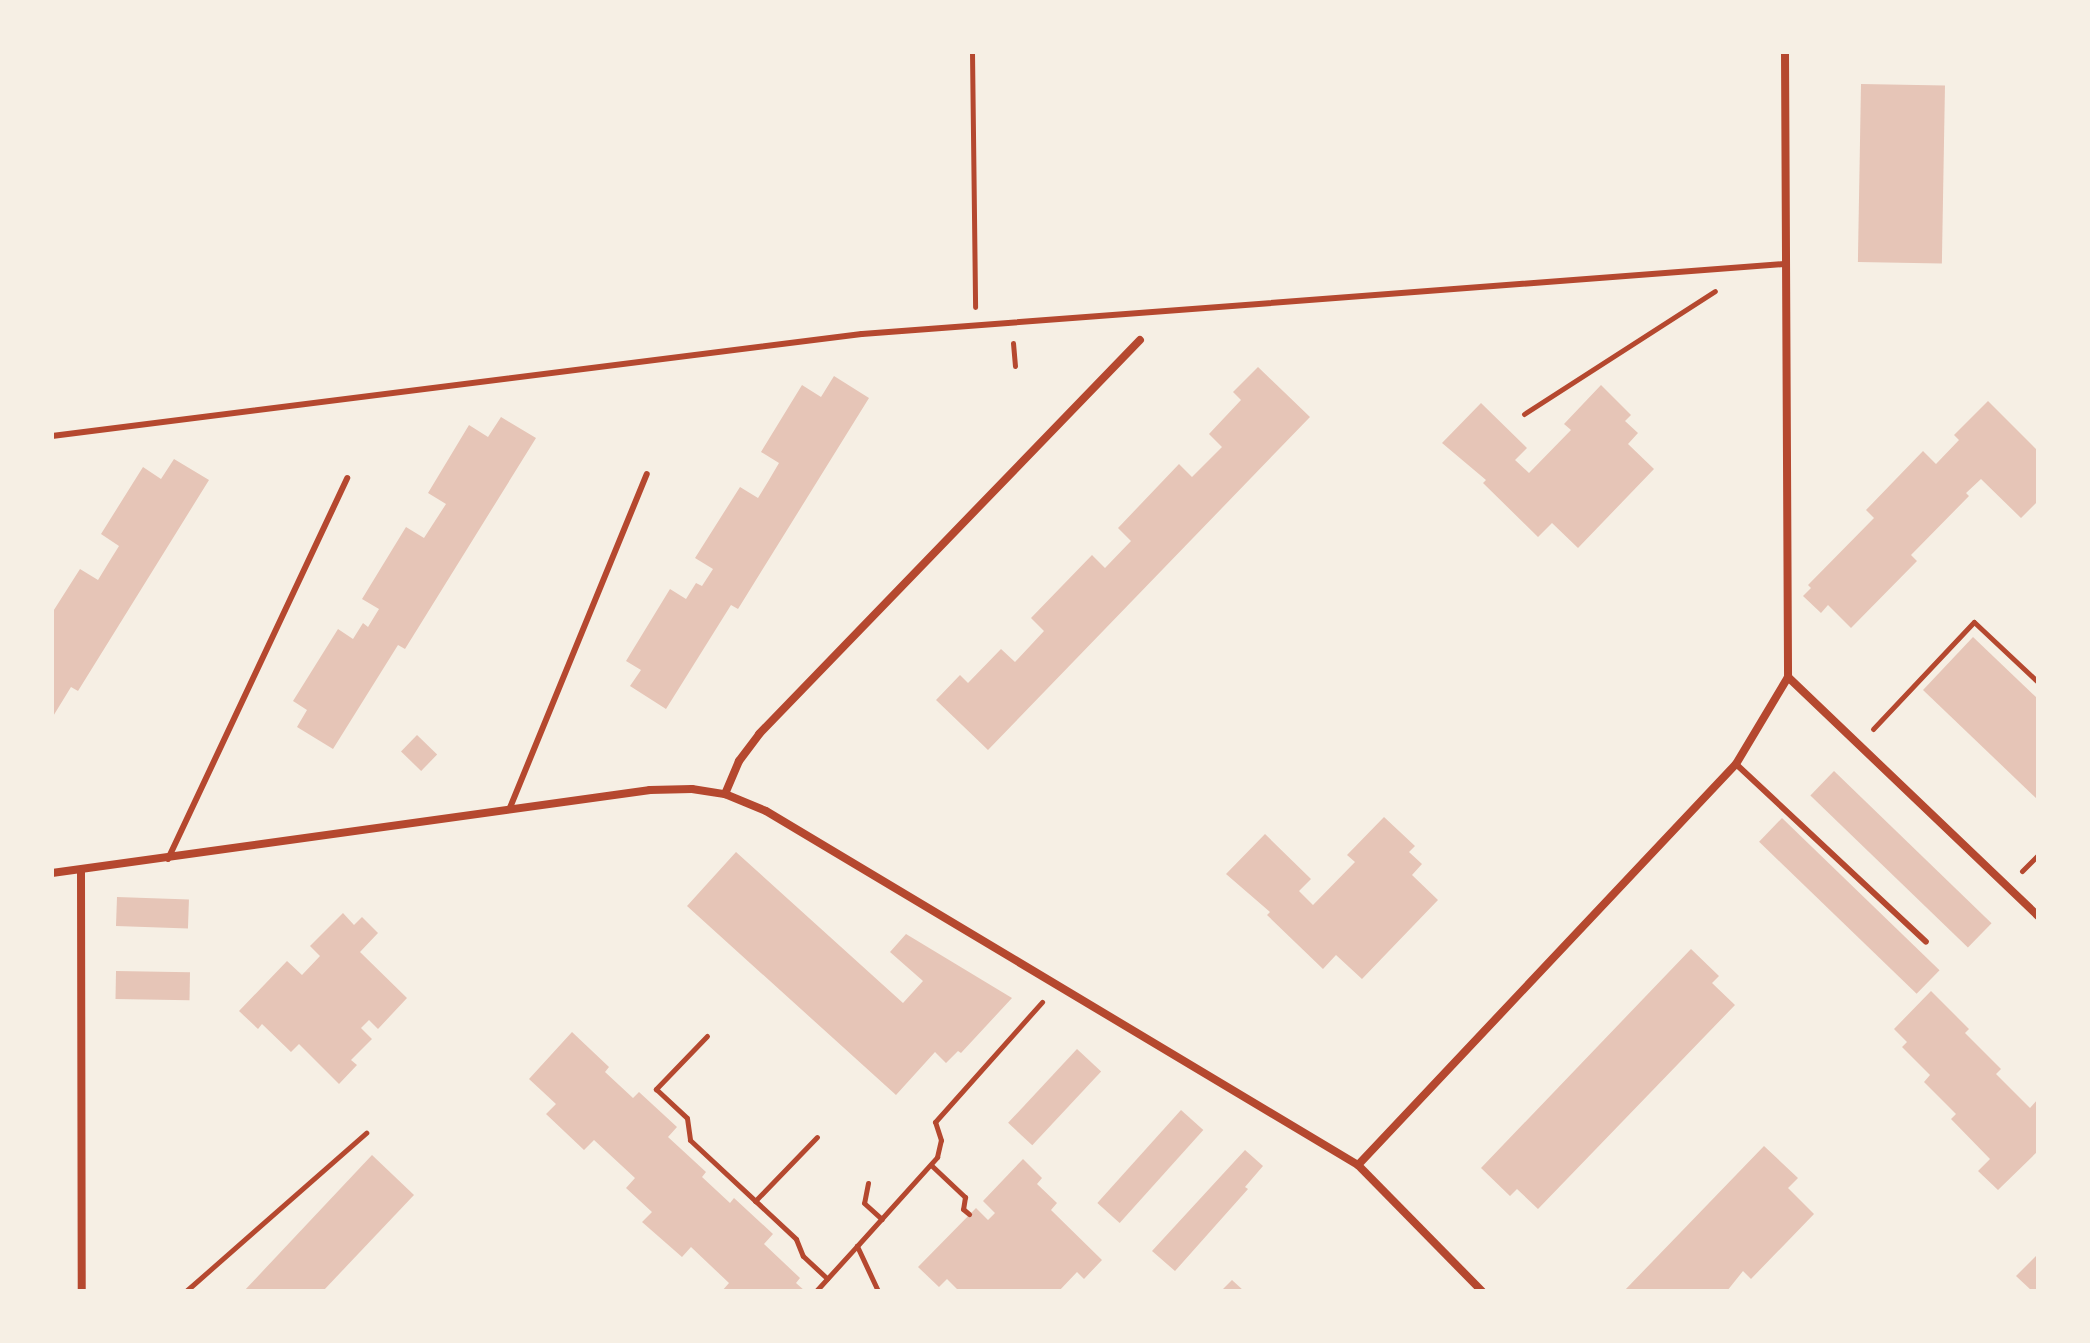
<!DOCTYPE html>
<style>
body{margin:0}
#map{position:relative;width:2090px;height:1343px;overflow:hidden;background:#f6efe4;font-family:Roboto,sans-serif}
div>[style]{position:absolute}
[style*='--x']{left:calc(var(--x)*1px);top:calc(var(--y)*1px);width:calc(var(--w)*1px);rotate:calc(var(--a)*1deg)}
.building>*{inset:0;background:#e6c5b7;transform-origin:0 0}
.path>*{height:5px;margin:-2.5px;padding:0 2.5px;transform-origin:2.5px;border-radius:2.5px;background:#b5482f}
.service>*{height:6px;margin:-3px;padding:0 3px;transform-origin:3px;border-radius:3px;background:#b5482f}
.minor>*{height:8px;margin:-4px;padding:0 4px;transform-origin:4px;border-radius:4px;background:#b5482f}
span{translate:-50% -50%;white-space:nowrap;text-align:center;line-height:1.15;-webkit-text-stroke:7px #f6efe4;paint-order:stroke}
.frame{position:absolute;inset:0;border:54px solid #f6efe4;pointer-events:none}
</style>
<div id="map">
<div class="building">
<i style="left:1861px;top:84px;width:84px;height:178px;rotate:1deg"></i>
<i style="clip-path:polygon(1258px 367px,1310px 417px,988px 750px,936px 700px,960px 675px,968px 683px,1001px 649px,1015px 662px,1044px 631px,1031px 618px,1092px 555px,1105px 568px,1131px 541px,1118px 528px,1179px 464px,1192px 477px,1222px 447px,1209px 434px,1241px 400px,1233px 392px)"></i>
<i style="clip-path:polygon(834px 376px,869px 398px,738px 609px,731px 605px,666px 709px,630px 686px,641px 670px,626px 661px,670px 589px,686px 599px,696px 583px,702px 586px,713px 569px,695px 558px,740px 487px,758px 498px,769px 480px,779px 463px,761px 452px,802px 385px,821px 397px)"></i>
<i style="clip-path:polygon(1601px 385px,1631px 415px,1625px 421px,1638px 433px,1628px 444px,1654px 469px,1578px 548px,1552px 523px,1538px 537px,1483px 483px,1486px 480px,1442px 443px,1481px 403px,1527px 448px,1515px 460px,1529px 473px,1571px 430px,1564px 424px)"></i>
<i style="clip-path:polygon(1988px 401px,2038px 451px,2038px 501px,2021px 518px,1981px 479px,1966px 493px,1969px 496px,1911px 555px,1917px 561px,1851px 628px,1828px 605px,1821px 613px,1803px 596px,1811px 588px,1808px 585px,1874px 518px,1866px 510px,1923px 451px,1936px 464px,1959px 440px,1954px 435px)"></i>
<i style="clip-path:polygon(501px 417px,536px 438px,405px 649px,398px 645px,333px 749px,297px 727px,307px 710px,293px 701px,338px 629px,353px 639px,363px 623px,368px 627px,379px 609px,362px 599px,406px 527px,424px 538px,446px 504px,428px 493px,469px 425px,488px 437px)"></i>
<i style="clip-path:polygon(174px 459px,209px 480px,78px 691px,71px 687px,52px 718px,52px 613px,80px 569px,98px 580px,109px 562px,119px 546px,101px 534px,143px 467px,161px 479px)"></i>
<i style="clip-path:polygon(1973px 637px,2038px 699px,2038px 800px,1923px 690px)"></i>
<i style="left:417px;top:735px;width:28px;height:23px;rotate:44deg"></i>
<i style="left:1834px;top:771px;width:219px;height:34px;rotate:44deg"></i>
<i style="clip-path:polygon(1384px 817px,1415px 846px,1409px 852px,1422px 864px,1412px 875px,1438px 900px,1362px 979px,1336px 955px,1323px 969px,1267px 915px,1270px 912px,1226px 874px,1265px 834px,1311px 879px,1299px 891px,1313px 905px,1355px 862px,1347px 855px)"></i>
<i style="left:1782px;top:818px;width:219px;height:33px;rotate:44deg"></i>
<i style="clip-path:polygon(736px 852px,903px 1003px,923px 981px,890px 952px,906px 934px,1012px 998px,961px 1053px,958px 1051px,946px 1063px,935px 1052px,896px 1095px,687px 906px)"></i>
<i style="left:117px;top:897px;width:72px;height:29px;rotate:2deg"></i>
<i style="clip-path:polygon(343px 913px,354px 925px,362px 917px,378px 933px,360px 952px,407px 998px,378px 1029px,369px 1020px,361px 1028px,372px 1039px,351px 1060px,357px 1065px,339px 1084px,299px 1044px,291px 1052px,262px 1024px,258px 1029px,239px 1011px,287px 961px,302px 975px,320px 956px,310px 946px)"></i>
<i style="clip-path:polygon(1691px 949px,1719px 976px,1712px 983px,1735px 1005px,1538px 1209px,1517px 1189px,1510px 1196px,1481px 1168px)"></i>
<i style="left:116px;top:971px;width:74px;height:28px;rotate:1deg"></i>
<i style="clip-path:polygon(1931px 991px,1969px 1029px,1965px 1033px,2001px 1069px,1996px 1074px,2030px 1108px,2038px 1099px,2038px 1151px,1998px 1190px,1978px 1171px,1990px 1159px,1951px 1119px,1956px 1114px,1924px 1082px,1930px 1075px,1902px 1047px,1907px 1042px,1894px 1029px)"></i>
<i style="clip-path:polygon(572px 1032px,609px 1067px,605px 1072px,633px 1098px,639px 1092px,677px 1127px,668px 1137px,706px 1172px,702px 1177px,730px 1203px,734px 1198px,773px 1234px,764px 1244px,800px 1278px,796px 1283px,805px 1291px,722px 1291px,729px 1283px,691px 1247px,682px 1257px,642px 1222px,652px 1212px,626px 1188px,635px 1178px,594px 1140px,584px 1150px,546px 1114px,556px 1104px,529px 1079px)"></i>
<i style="left:1077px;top:1049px;width:33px;height:101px;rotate:43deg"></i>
<i style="left:1181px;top:1110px;width:30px;height:125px;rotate:42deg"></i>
<i style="clip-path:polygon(1764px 1146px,1798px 1178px,1788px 1188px,1814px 1214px,1751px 1279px,1743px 1271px,1727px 1291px,1624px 1291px)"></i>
<i style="clip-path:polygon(1245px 1150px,1263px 1166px,1245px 1187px,1248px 1189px,1175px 1271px,1152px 1251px)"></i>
<i style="clip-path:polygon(372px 1155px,414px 1195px,323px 1291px,244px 1291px)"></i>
<i style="clip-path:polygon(1023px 1159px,1042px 1178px,1037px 1184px,1057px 1203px,1051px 1210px,1102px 1260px,1084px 1279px,1077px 1272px,1059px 1291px,959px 1291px,947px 1279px,939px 1287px,918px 1267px,976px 1208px,988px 1220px,995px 1213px,983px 1201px)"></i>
<i style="clip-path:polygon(2038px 1254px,2038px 1291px,2032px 1291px,2016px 1276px)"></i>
<i style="clip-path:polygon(1232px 1280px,1244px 1291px,1221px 1291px)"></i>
</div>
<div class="path">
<i style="--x:972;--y:52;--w:255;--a:89.3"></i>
<i style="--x:1013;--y:343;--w:23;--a:85"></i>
<i style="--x:1524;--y:414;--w:227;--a:-32.8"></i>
<i style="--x:1873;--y:729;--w:147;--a:-46.7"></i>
<i style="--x:1974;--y:622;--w:88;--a:43.2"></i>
<i style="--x:2022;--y:871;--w:23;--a:-45"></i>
<i style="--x:707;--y:1036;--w:74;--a:133.9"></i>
<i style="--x:656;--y:1089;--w:42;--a:43.1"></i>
<i style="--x:687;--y:1118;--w:22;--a:82"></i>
<i style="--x:690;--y:1140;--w:145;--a:43"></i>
<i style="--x:796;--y:1239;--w:18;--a:68"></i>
<i style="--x:803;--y:1256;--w:33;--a:43"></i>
<i style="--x:931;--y:1165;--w:47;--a:43.3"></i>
<i style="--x:965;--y:1197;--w:12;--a:99"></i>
<i style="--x:963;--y:1209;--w:8;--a:40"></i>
<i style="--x:868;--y:1183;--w:20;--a:101"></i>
<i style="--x:864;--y:1203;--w:24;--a:42"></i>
<i style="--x:755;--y:1201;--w:89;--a:-45.9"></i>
<i style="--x:186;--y:1291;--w:240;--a:-41.3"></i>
<i style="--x:816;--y:1291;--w:61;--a:-47.7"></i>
<i style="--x:878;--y:1291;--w:50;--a:-115"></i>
<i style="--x:857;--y:1246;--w:120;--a:-48"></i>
<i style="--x:937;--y:1157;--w:17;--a:-77"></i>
<i style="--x:941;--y:1140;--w:19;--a:-108"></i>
<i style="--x:935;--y:1122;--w:161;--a:-48.3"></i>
</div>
<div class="service">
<i style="--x:52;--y:436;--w:816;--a:-7.18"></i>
<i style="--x:862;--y:334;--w:925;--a:-4.34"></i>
<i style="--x:1736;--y:764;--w:260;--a:43.1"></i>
<i style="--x:509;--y:810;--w:363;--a:-67.7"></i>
<i style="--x:168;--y:859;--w:421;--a:-64.8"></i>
</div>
<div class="minor">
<i style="--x:1785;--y:52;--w:625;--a:89.72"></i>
<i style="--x:1788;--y:677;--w:346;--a:43.7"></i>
<i style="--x:725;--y:794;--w:36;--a:-67"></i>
<i style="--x:739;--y:761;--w:34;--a:-53"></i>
<i style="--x:759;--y:734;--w:548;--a:-45.96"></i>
<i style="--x:81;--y:871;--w:420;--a:89.9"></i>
<i style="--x:52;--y:873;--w:604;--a:-7.9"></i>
<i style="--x:650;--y:790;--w:42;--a:-1.4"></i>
<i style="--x:692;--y:789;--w:33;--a:9"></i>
<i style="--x:725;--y:794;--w:44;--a:22.5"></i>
<i style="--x:766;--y:811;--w:690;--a:30.88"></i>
<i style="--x:1358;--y:1165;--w:177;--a:45.5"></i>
<i style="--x:1358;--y:1165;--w:551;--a:-46.69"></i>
<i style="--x:1736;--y:764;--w:101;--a:-59.1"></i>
</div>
<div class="frame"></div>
</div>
